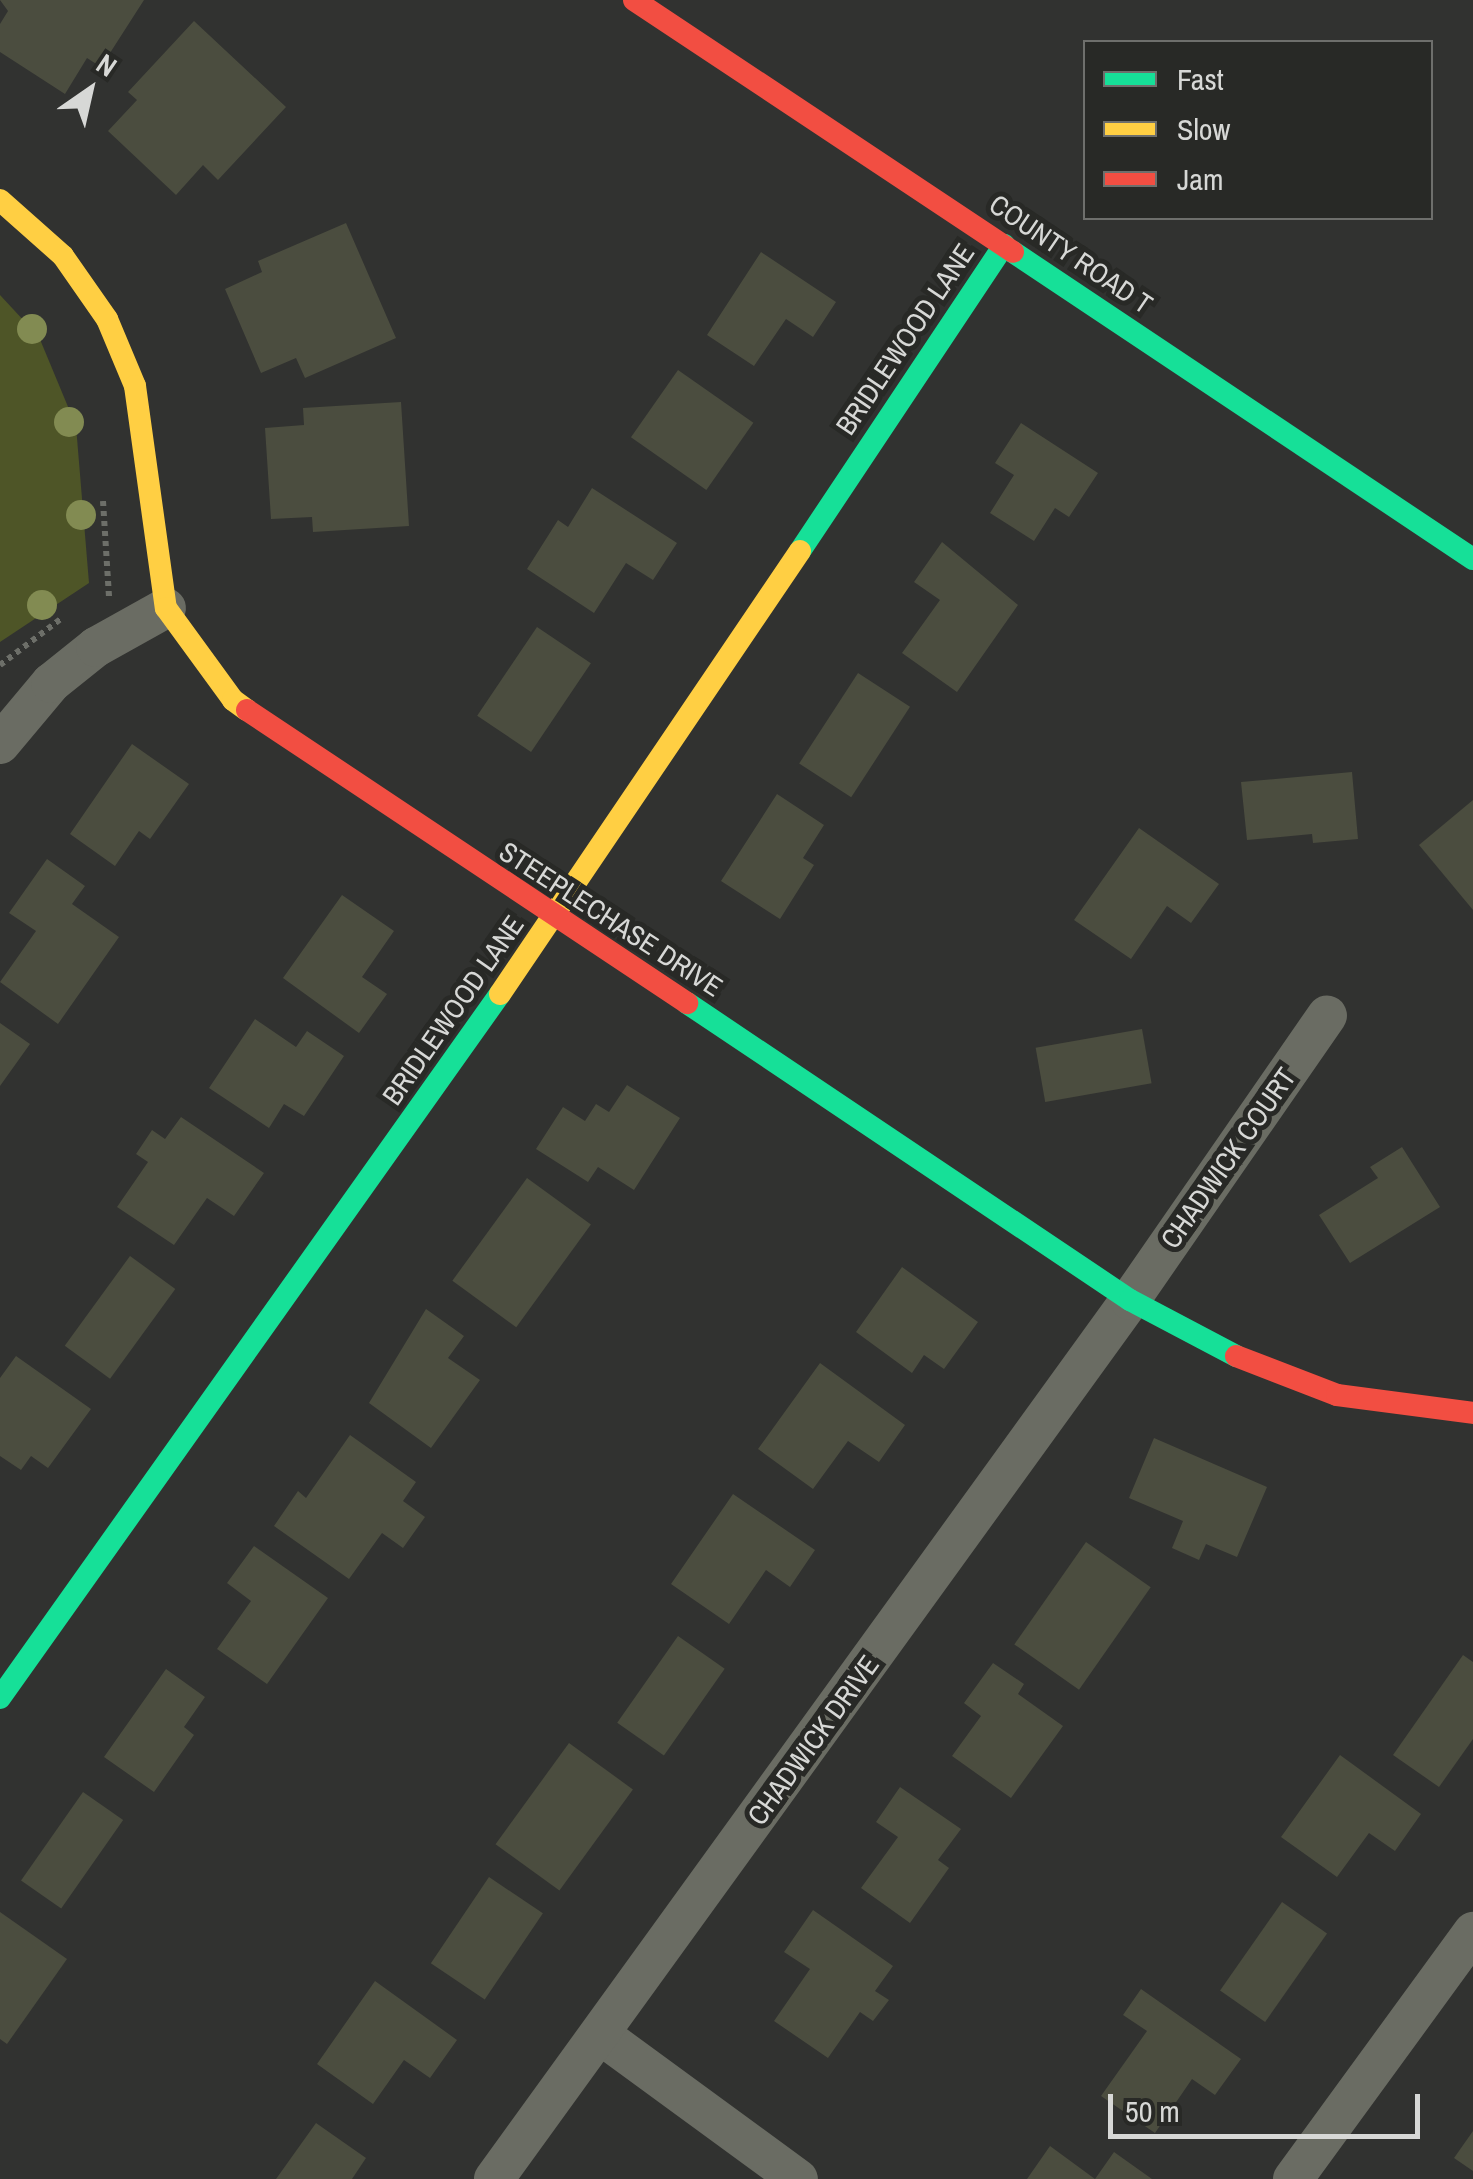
<!DOCTYPE html>
<style>
body{margin:0}
#map{position:relative;width:1473px;height:2179px;overflow:hidden;background:#313230;font-family:"Archivo Narrow",sans-serif}
div>[style]{position:absolute}
[style*='--x']{left:calc(var(--x)*1px);top:calc(var(--y)*1px);width:calc(var(--w)*1px);rotate:calc(var(--a)*1deg)}
.green>*{inset:0;background:#4e5527}
.building>*{inset:0;background:#4b4d3f;transform-origin:0 0}
.path>*{height:6px;margin-top:-3px;transform-origin:0;background:repeating-linear-gradient(90deg,#6d6f69 0 5px,transparent 0 10px)}
.street>*{height:40px;margin:-20px;padding:0 20px;transform-origin:20px;border-radius:20px;background:#6a6c63}
.fast>*{height:22px;margin:-11px;padding:0 11px;transform-origin:11px;border-radius:11px;background:#16e098}
.slow>*{height:22px;margin:-11px;padding:0 11px;transform-origin:11px;border-radius:11px;background:#ffcf43}
.jam>*{height:22px;margin:-11px;padding:0 11px;transform-origin:11px;border-radius:11px;background:#f24e42}
.trees>*{width:30px;height:30px;margin:-15px;border-radius:50%;background:#828b52}
span{translate:-50% -50%;white-space:nowrap;text-align:center;line-height:1.15;-webkit-text-stroke:10px #282926;paint-order:stroke}
.street-label{font-size:28px;color:#d7d8d6}
.legend{position:absolute;left:1083px;top:40px;width:350px;height:180px;box-sizing:border-box;background:#282926;border:2px solid #6e6f6c;margin:0;padding:12px 18px;list-style:none;font-size:30px;color:#d7d8d6}
.legend li{display:flex;align-items:center;gap:20px;height:50px}
.legend b{width:50px;border:2px solid #6e6f6c}
.north{position:absolute;left:40px;top:40px;width:100px;height:100px;-webkit-text-stroke:8px #282926;paint-order:stroke;rotate:34deg;font-size:28px;font-weight:700;line-height:40px;text-align:center;color:#d7d8d6}
.north::after{content:'';display:block;margin:auto;width:35px;height:45px;background:#d7d8d6;clip-path:polygon(50% 0,100% 100%,50% 72%,0 100%)}
.scale{position:absolute;left:1108px;top:2094px;width:312px;height:45px;box-sizing:border-box;border:5px solid #d7d8d6;border-top:0;padding-left:12px;font-size:30px;line-height:35px;white-space:nowrap;color:#d7d8d6;-webkit-text-stroke:8px #282926;paint-order:stroke}
</style>
<div id="map">
<div class="green">
<i style="clip-path:polygon(0 295px,39px 337px,76px 426px,89px 583px,0 642px)"></i>
</div>
<div class="building">
<i style="clip-path:polygon(0 0,144px 0,101px 67px,87px 58px,65px 94px,0 52px,0 24px,8px 11px)"></i>
<i style="clip-path:polygon(194px 21px,286px 107px,218px 180px,203px 165px,176px 195px,108px 131px,137px 100px,128px 92px)"></i>
<i style="clip-path:polygon(346px 223px,396px 338px,305px 378px,296px 358px,261px 373px,225px 289px,262px 272px,258px 261px)"></i>
<i style="clip-path:polygon(761px 252px,836px 302px,813px 337px,786px 319px,754px 366px,707px 335px)"></i>
<i style="left:678px;top:370px;width:92px;height:82px;rotate:35deg"></i>
<i style="clip-path:polygon(401px 402px,409px 526px,313px 532px,312px 517px,271px 519px,265px 428px,304px 425px,303px 408px)"></i>
<i style="clip-path:polygon(1021px 423px,1098px 473px,1069px 517px,1055px 508px,1034px 541px,990px 513px,1014px 475px,995px 463px)"></i>
<i style="clip-path:polygon(592px 488px,677px 543px,653px 580px,626px 563px,594px 613px,527px 569px,558px 520px,568px 527px)"></i>
<i style="clip-path:polygon(942px 542px,1018px 605px,957px 692px,902px 653px,940px 600px,914px 582px)"></i>
<i style="left:537px;top:627px;width:65px;height:107px;rotate:34deg"></i>
<i style="left:858px;top:673px;width:62px;height:108px;rotate:33deg"></i>
<i style="clip-path:polygon(132px 744px,189px 784px,150px 839px,139px 831px,115px 866px,70px 834px)"></i>
<i style="clip-path:polygon(1352px 772px,1358px 839px,1313px 843px,1312px 834px,1247px 840px,1241px 782px)"></i>
<i style="clip-path:polygon(777px 794px,824px 825px,803px 858px,814px 865px,780px 919px,721px 881px)"></i>
<i style="clip-path:polygon(1473px 800px,1473px 910px,1419px 845px)"></i>
<i style="clip-path:polygon(1139px 828px,1219px 884px,1191px 923px,1167px 906px,1131px 959px,1074px 920px)"></i>
<i style="clip-path:polygon(47px 859px,85px 886px,72px 904px,119px 937px,58px 1024px,0 982px,36px 931px,9px 913px)"></i>
<i style="clip-path:polygon(342px 895px,394px 931px,362px 977px,387px 994px,359px 1033px,283px 978px)"></i>
<i style="clip-path:polygon(255px 1019px,296px 1047px,307px 1031px,344px 1056px,304px 1116px,284px 1104px,269px 1128px,209px 1088px)"></i>
<i style="clip-path:polygon(0 1023px,30px 1044px,0 1086px)"></i>
<i style="left:1142px;top:1029px;width:55px;height:108px;rotate:80deg"></i>
<i style="clip-path:polygon(627px 1085px,680px 1118px,634px 1190px,598px 1167px,588px 1182px,536px 1149px,563px 1107px,585px 1121px,596px 1104px,609px 1112px)"></i>
<i style="clip-path:polygon(181px 1117px,264px 1173px,234px 1216px,207px 1198px,174px 1245px,117px 1207px,148px 1162px,136px 1154px,152px 1130px,165px 1139px)"></i>
<i style="clip-path:polygon(1402px 1147px,1440px 1207px,1350px 1263px,1319px 1215px,1378px 1178px,1370px 1167px)"></i>
<i style="left:527px;top:1178px;width:79px;height:127px;rotate:36deg"></i>
<i style="left:130px;top:1256px;width:56px;height:111px;rotate:36deg"></i>
<i style="clip-path:polygon(902px 1267px,978px 1322px,944px 1369px,924px 1355px,912px 1373px,856px 1332px)"></i>
<i style="clip-path:polygon(426px 1309px,464px 1336px,448px 1358px,480px 1380px,431px 1448px,369px 1403px)"></i>
<i style="clip-path:polygon(16px 1356px,91px 1409px,48px 1468px,31px 1456px,21px 1470px,0 1456px,0 1378px)"></i>
<i style="clip-path:polygon(820px 1363px,905px 1425px,879px 1462px,848px 1441px,813px 1489px,758px 1449px)"></i>
<i style="clip-path:polygon(350px 1435px,416px 1482px,403px 1501px,425px 1517px,403px 1548px,382px 1533px,349px 1579px,274px 1526px,298px 1491px,306px 1498px)"></i>
<i style="clip-path:polygon(1154px 1438px,1267px 1487px,1237px 1557px,1206px 1544px,1199px 1560px,1172px 1548px,1183px 1521px,1129px 1498px)"></i>
<i style="clip-path:polygon(733px 1494px,815px 1550px,790px 1587px,766px 1570px,729px 1624px,671px 1584px)"></i>
<i style="left:1086px;top:1542px;width:79px;height:125px;rotate:35deg"></i>
<i style="clip-path:polygon(254px 1546px,328px 1598px,267px 1684px,217px 1649px,251px 1601px,227px 1583px)"></i>
<i style="left:678px;top:1636px;width:57px;height:106px;rotate:35deg"></i>
<i style="clip-path:polygon(1463px 1655px,1473px 1662px,1473px 1739px,1439px 1787px,1393px 1755px)"></i>
<i style="clip-path:polygon(993px 1663px,1024px 1684px,1018px 1694px,1063px 1726px,1011px 1798px,952px 1756px,981px 1716px,964px 1703px)"></i>
<i style="clip-path:polygon(166px 1669px,205px 1697px,184px 1727px,194px 1735px,154px 1792px,104px 1757px)"></i>
<i style="left:569px;top:1743px;width:79px;height:125px;rotate:36deg"></i>
<i style="clip-path:polygon(1340px 1755px,1421px 1814px,1395px 1851px,1369px 1833px,1337px 1877px,1281px 1837px)"></i>
<i style="clip-path:polygon(900px 1787px,961px 1829px,938px 1860px,949px 1868px,910px 1923px,861px 1888px,898px 1837px,876px 1822px)"></i>
<i style="left:83px;top:1792px;width:49px;height:108px;rotate:35deg"></i>
<i style="left:489px;top:1877px;width:65px;height:104px;rotate:34deg"></i>
<i style="left:1282px;top:1902px;width:55px;height:108px;rotate:35deg"></i>
<i style="clip-path:polygon(813px 1910px,893px 1966px,875px 1991px,889px 2000px,873px 2021px,860px 2012px,828px 2058px,774px 2021px,810px 1969px,784px 1952px)"></i>
<i style="clip-path:polygon(0 1912px,67px 1959px,7px 2044px,0 2039px)"></i>
<i style="clip-path:polygon(375px 1981px,457px 2040px,430px 2078px,404px 2060px,373px 2104px,317px 2064px)"></i>
<i style="clip-path:polygon(1141px 1989px,1241px 2059px,1215px 2095px,1192px 2079px,1155px 2133px,1101px 2096px,1147px 2031px,1123px 2015px)"></i>
<i style="clip-path:polygon(316px 2123px,366px 2158px,352px 2179px,276px 2179px)"></i>
<i style="clip-path:polygon(1473px 2131px,1473px 2171px,1454px 2158px)"></i>
<i style="clip-path:polygon(1050px 2146px,1095px 2179px,1114px 2152px,1152px 2179px,1027px 2179px)"></i>
</div>
<div class="path">
<i style="--x:103;--y:501;--w:96;--a:86.4"></i>
<i style="--x:0;--y:665;--w:78;--a:-37.2"></i>
</div>
<div class="street">
<i style="--x:0;--y:744;--w:80;--a:-50.1"></i>
<i style="--x:51;--y:683;--w:58;--a:-38.7"></i>
<i style="--x:96;--y:647;--w:80;--a:-29.1"></i>
<i style="--x:601;--y:2035;--w:244;--a:36.2"></i>
<i style="--x:494;--y:2179;--w:1085;--a:-54.11"></i>
<i style="--x:1130;--y:1300;--w:346;--a:-55.3"></i>
<i style="--x:1293;--y:2179;--w:306;--a:-53.9"></i>
</div>
<div class="fast">
<i style="--x:1013;--y:252;--w:553;--a:33.72"></i>
<i style="--x:800;--y:551;--w:368;--a:-56.3"></i>
<i style="--x:687;--y:1003;--w:533;--a:33.84"></i>
<i style="--x:1130;--y:1300;--w:120;--a:27.8"></i>
<i style="--x:0;--y:1698;--w:863;--a:-54.62"></i>
</div>
<div class="slow">
<i style="--x:0;--y:200;--w:84;--a:41.6"></i>
<i style="--x:63;--y:256;--w:77;--a:55.1"></i>
<i style="--x:107;--y:319;--w:73;--a:67.3"></i>
<i style="--x:135;--y:386;--w:224;--a:82.1"></i>
<i style="--x:166;--y:608;--w:114;--a:53.9"></i>
<i style="--x:233;--y:700;--w:17;--a:36"></i>
<i style="--x:500;--y:994;--w:535;--a:-55.89"></i>
</div>
<div class="jam">
<i style="--x:634;--y:0;--w:455;--a:33.6"></i>
<i style="--x:247;--y:710;--w:529;--a:33.66"></i>
<i style="--x:1236;--y:1356;--w:108;--a:21.1"></i>
<i style="--x:1337;--y:1395;--w:137;--a:7.5"></i>
</div>
<div class="trees">
<i style="left:32px;top:329px"></i>
<i style="left:69px;top:422px"></i>
<i style="left:81px;top:515px"></i>
<i style="left:42px;top:605px"></i>
</div>
<div class="street-label">
<span style="left:1071px;top:254px;rotate:34deg">COUNTY ROAD T</span>
<span style="left:905px;top:339px;rotate:-56deg">BRIDLEWOOD LANE</span>
<span style="left:611px;top:919px;rotate:33deg">STEEPLECHASE DRIVE</span>
<span style="left:453px;top:1010px;rotate:-55deg">BRIDLEWOOD LANE</span>
<span style="left:1228px;top:1158px;rotate:-55deg">CHADWICK COURT</span>
<span style="left:813px;top:1740px;rotate:-54deg">CHADWICK DRIVE</span>
</div>
<ul class="legend">
<li><b style="height:12px;background:#16e098"></b>Fast</li>
<li><b style="height:12px;background:#ffcf43"></b>Slow</li>
<li><b style="height:12px;background:#f24e42"></b>Jam</li>
</ul>
<div class="north">N</div>
<div class="scale">50 m</div>
</div>
